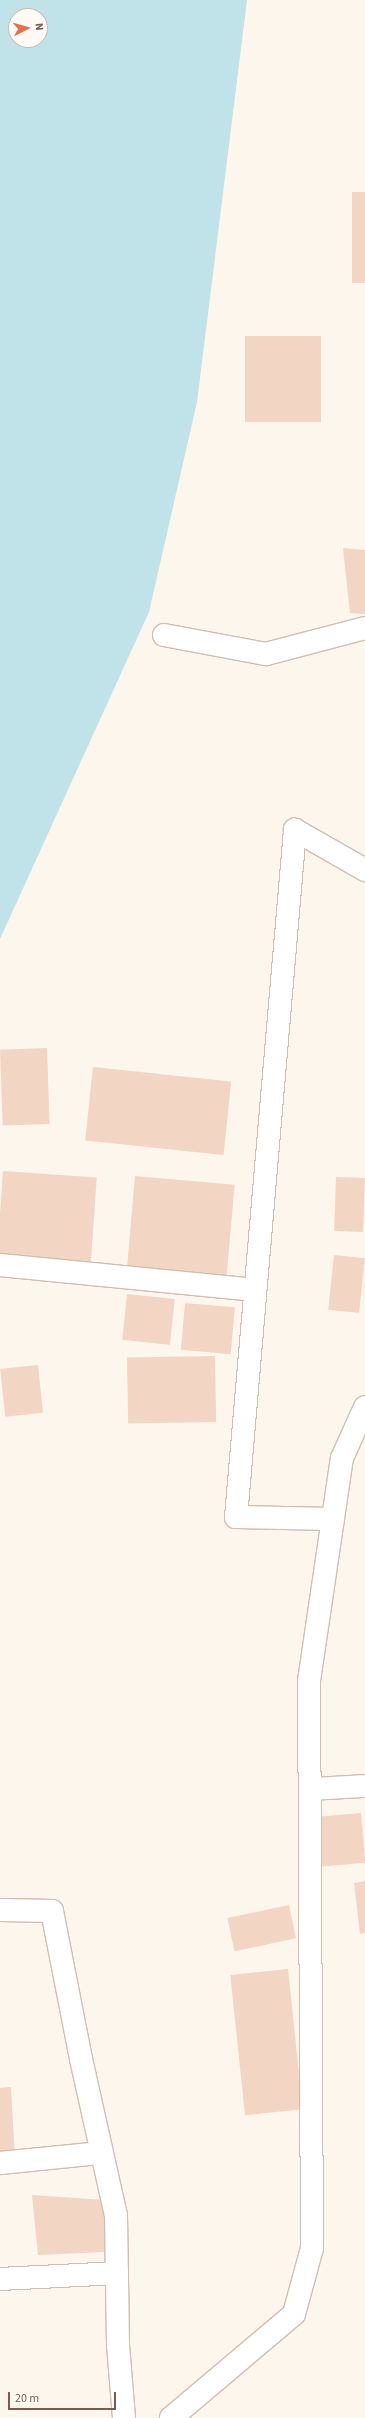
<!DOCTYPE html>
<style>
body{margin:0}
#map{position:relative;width:365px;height:2418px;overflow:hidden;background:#fdf6ec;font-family:"Source Sans 3",sans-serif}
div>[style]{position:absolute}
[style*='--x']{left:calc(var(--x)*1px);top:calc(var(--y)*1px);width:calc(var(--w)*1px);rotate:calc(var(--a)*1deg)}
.water>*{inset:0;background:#bfe3e8}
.building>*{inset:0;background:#f3d5c3;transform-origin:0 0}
.roads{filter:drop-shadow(1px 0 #d1beb0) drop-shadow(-1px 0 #d1beb0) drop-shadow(0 1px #d1beb0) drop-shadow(0 -1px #d1beb0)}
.minor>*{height:22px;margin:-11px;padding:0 11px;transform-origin:11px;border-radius:11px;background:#fff}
span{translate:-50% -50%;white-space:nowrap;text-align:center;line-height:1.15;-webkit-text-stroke:3px #fffaf3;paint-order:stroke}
.north{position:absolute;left:8px;top:8px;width:40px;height:40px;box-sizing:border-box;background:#fffaf3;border:1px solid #cabbb1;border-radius:50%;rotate:84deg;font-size:11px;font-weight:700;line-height:16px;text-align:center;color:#7a5c4d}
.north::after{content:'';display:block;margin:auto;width:14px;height:18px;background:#e76f51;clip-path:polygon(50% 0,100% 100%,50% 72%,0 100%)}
.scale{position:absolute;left:8px;top:2392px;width:108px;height:18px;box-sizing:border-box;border:2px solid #7a5c4d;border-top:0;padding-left:5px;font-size:12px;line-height:14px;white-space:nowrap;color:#7a5c4d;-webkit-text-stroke:3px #fffaf3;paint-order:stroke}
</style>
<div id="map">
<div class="water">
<i style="clip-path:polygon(evenodd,0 0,247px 0,197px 402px,149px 612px,0 939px,0 0,16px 16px,40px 16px,40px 40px,16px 40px,16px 16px)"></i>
</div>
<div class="building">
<i style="left:352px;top:192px;width:13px;height:91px"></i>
<i style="left:245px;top:336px;width:76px;height:86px"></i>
<i style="clip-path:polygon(343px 548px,365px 550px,365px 614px,350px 613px)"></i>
<i style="left:47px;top:1048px;width:76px;height:47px;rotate:88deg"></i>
<i style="left:93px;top:1067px;width:139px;height:74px;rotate:6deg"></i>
<i style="left:3px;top:1171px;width:94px;height:88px;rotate:4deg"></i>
<i style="left:135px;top:1176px;width:100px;height:95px;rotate:5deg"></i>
<i style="left:336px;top:1177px;width:29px;height:54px;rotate:2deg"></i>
<i style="left:334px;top:1255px;width:31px;height:55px;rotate:6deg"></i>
<i style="left:127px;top:1294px;width:48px;height:46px;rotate:6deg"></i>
<i style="left:185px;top:1303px;width:50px;height:47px;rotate:5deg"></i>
<i style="left:215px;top:1356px;width:66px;height:88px;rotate:89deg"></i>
<i style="left:38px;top:1365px;width:48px;height:38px;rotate:84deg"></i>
<i style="left:361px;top:1813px;width:50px;height:49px;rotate:85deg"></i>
<i style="clip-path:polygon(365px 1881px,365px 1933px,360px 1934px,354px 1883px)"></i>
<i style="left:289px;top:1905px;width:34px;height:63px;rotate:78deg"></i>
<i style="left:288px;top:1969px;width:141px;height:58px;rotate:84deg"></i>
<i style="clip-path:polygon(11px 2087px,15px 2159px,0 2160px,0 2088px)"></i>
<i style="clip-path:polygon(32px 2195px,105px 2200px,105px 2252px,38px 2255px)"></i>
</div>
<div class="roads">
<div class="minor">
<i style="--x:164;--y:635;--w:104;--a:10.6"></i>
<i style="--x:266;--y:654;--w:102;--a:-14.7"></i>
<i style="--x:0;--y:1265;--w:256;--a:5.6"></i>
<i style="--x:333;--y:1519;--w:97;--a:-178.8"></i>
<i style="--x:236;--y:1517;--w:690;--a:-85.09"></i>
<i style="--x:295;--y:830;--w:81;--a:29.7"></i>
<i style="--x:311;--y:1789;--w:54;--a:-3.2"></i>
<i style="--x:0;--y:1910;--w:52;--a:1.1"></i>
<i style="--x:52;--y:1911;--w:151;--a:78.9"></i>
<i style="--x:81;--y:2059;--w:161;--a:77.4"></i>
<i style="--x:116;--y:2216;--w:129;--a:89.1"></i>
<i style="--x:118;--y:2345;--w:73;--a:85.3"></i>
<i style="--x:0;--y:2163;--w:101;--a:-5.7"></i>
<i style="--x:0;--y:2279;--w:117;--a:-2.9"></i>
<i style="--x:171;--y:2418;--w:161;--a:-40.2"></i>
<i style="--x:294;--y:2314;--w:68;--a:-74.7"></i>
<i style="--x:312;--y:2248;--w:567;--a:-90.3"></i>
<i style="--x:309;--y:1681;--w:225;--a:-81.6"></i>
<i style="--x:342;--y:1458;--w:56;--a:-65.7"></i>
</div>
</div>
<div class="north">N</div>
<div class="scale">20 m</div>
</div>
